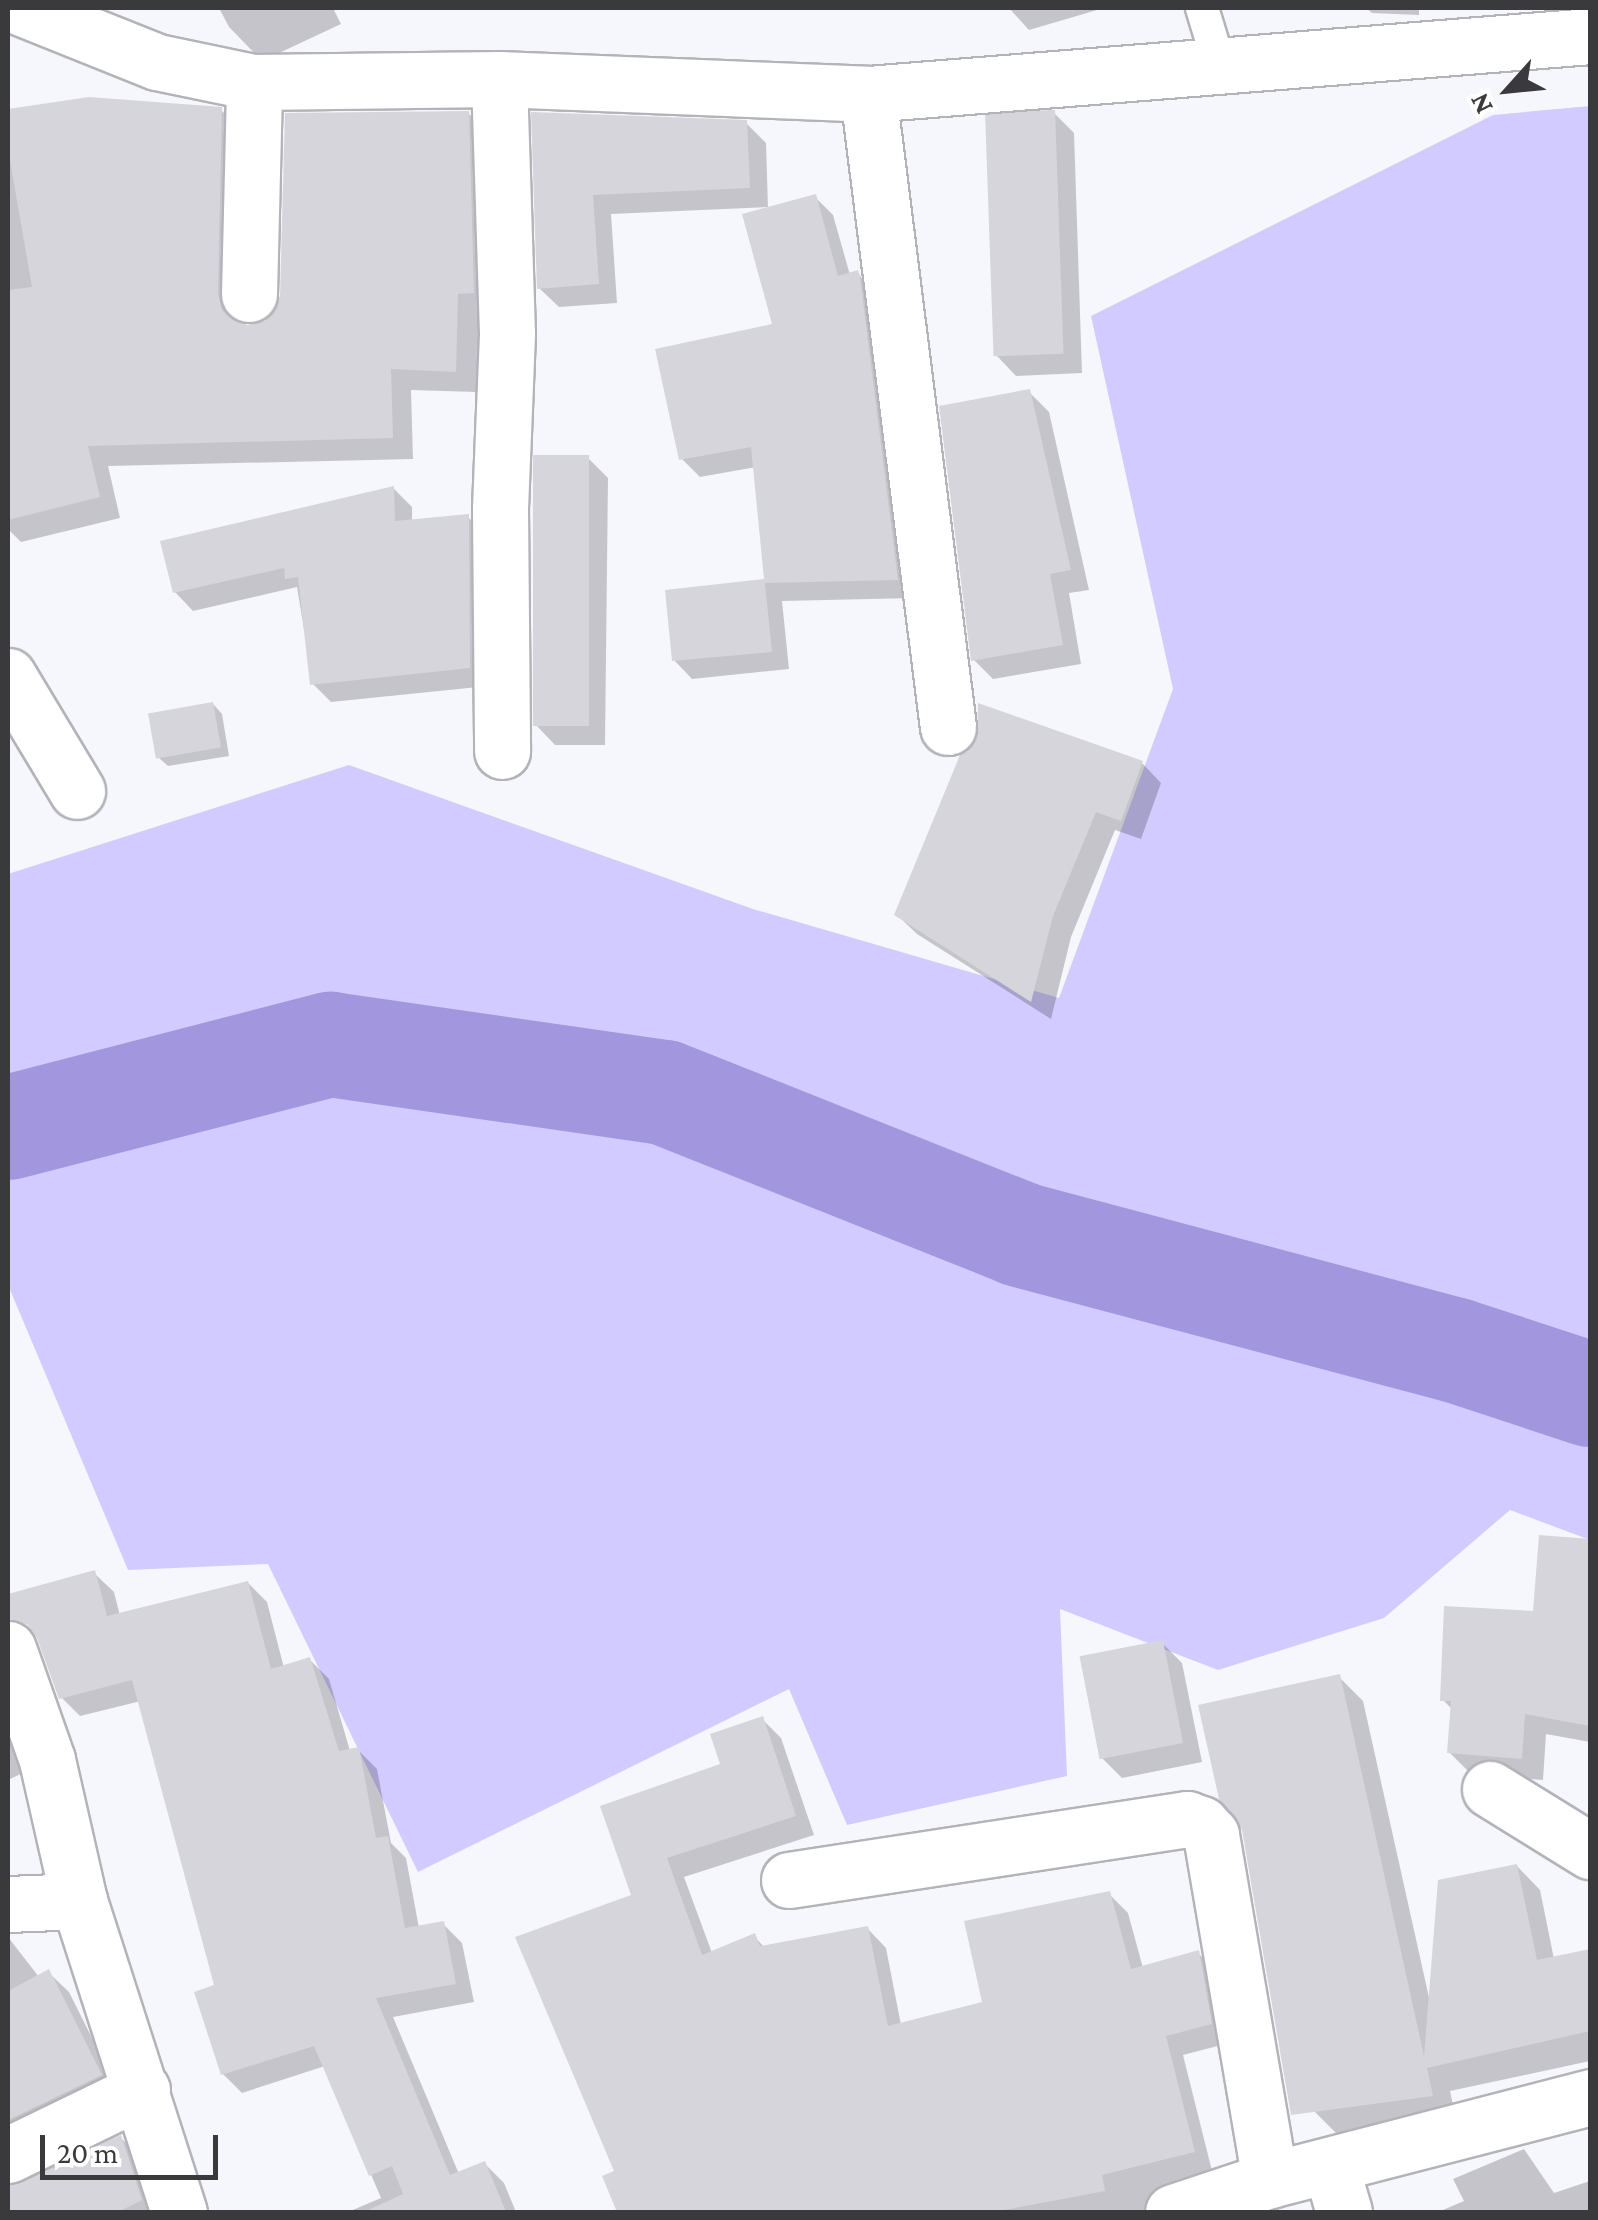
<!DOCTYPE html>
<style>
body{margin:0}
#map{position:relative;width:1598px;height:2220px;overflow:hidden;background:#f6f6fd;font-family:"Crimson Pro",serif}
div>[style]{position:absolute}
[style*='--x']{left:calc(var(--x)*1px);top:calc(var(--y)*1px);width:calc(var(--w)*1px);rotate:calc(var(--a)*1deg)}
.green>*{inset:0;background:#d1cbff}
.shadow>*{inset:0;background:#0003}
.river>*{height:105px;margin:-52.5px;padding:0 52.5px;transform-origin:52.5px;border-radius:52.5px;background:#a297de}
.building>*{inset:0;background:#d6d5dc;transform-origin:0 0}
.roads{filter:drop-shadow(2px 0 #b4b3ba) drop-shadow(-2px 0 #b4b3ba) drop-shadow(0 2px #b4b3ba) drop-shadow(0 -2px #b4b3ba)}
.lane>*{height:32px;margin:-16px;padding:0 16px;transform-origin:16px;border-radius:16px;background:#fff}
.street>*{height:55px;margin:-27.5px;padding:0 27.5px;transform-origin:27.5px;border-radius:27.5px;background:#fff}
span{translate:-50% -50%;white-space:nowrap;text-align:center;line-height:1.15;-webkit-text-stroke:8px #fff;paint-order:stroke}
.frame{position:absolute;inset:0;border:10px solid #3a393c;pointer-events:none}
.north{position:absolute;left:1458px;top:40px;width:100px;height:100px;-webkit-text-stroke:8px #fff;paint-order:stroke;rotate:243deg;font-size:28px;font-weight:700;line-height:40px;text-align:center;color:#3a393c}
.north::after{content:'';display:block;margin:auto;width:35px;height:45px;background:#3a393c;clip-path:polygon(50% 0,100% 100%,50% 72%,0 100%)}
.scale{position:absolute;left:40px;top:2135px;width:178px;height:45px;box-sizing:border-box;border:5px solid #3a393c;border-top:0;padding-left:12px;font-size:30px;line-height:35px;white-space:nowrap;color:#3a393c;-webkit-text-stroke:8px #fff;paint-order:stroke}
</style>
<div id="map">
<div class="green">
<i style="clip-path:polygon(1590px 106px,1590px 1540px,1510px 1510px,1384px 1618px,1218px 1670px,1060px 1609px,1067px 1776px,847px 1825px,789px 1689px,418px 1872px,268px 1564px,128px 1570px,8px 1285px,8px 874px,349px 765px,753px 909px,1059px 998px,1173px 689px,1091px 316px,1493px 115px)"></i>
</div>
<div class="shadow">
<i style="clip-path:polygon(219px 8px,333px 8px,341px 24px,262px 61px,229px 27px)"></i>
<i style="clip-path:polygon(1009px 8px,1104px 8px,1029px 30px)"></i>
<i style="clip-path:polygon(1366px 8px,1419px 8px,1419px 15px,1372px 13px)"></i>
<i style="clip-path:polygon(89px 99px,221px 110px,242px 131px,238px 316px,247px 328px,266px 323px,468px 113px,489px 134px,495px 314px,479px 315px,476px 392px,411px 390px,413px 459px,108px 466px,120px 518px,21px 542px,8px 529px,8px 112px)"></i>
<i style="clip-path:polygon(1054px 113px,1074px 133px,1082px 373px,1016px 376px,997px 356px)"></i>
<i style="clip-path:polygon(534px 114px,746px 123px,766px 143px,768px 209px,815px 197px,833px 215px,850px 275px,857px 273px,875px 291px,915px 598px,782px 601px,789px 669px,692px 679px,674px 660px,766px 582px,756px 467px,700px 477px,682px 459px,775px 326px,767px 207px,611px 214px,617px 303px,559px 307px,539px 288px)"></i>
<i style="clip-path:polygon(1029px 392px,1049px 412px,1089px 590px,1069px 593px,1081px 664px,993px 679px,973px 659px)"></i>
<i style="clip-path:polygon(588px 458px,608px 478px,605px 745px,555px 745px,536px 725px)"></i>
<i style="clip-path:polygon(394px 489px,412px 507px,412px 522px,468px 517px,486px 535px,488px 686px,331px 702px,313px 684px,297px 587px,193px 611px,175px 592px)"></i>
<i style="clip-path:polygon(213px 704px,222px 714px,229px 756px,168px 766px,158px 757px)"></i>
<i style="clip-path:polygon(1142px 763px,1161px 783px,1141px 839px,1115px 830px,1071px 937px,1051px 1019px,917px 934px,897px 915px)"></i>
<i style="clip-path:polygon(1541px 1537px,1590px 1542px,1590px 1742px,1546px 1734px,1543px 1780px,1471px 1774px,1449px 1752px,1453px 1710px,1443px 1700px,1535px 1614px)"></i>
<i style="clip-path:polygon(94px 1573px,114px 1592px,120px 1616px,248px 1583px,267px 1602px,284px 1668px,310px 1660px,329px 1679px,350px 1751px,358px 1750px,377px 1769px,391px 1843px,406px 1858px,419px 1928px,443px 1924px,462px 1943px,474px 2002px,393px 2017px,459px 2174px,485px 2164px,504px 2183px,516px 2212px,348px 2212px,381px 2198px,325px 2066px,242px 2093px,223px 2074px,217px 1987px,141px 1701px,80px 1716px,61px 1697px)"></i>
<i style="clip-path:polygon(1162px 1643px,1182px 1663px,1202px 1762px,1122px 1778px,1102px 1758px)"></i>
<i style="clip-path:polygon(1339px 1677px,1363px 1701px,1430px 2002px,1517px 1866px,1540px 1890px,1554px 1959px,1590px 1951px,1590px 2061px,1450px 2091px,1456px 2119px,1337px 2134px,1313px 2110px)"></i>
<i style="clip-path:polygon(8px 1710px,29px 1770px,8px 1780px)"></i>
<i style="clip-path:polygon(762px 1719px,781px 1738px,814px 1835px,684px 1877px,712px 1953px,754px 1936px,765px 1948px,867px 1928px,886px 1948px,901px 2025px,985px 2004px,1109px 1894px,1128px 1913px,1143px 1968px,1198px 1953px,1217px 1972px,1229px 2043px,1183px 2055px,1212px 2171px,1176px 2180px,1182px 2201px,1167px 2212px,620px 2212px,605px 2177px,617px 2173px,634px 1896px)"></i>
<i style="clip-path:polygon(8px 1937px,39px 1977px,48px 1972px,69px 1992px,121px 2096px,8px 2157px)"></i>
<i style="clip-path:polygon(121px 2138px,141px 2158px,159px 2212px,8px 2212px,8px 2188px)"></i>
<i style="clip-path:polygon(1524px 2149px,1554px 2193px,1590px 2181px,1590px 2212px,1438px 2212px,1464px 2201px,1453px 2179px)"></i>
</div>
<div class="river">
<i style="--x:8;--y:1127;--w:333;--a:-14.5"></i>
<i style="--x:330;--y:1044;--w:337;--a:8.2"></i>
<i style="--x:664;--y:1092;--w:383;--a:21.7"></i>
<i style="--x:1020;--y:1234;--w:451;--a:14.9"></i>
<i style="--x:1456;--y:1350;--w:141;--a:18.2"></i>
</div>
<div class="building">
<i style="clip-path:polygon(89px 97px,222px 107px,218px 293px,222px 310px,247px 325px,265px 321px,280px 296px,285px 113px,469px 111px,474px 293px,458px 294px,456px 372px,391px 369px,393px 438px,88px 446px,100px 497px,8px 520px,8px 290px,32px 287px,8px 149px,8px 109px)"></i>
<i style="left:1055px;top:110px;width:244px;height:70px;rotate:88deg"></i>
<i style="clip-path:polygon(531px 112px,747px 120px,750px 188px,593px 195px,599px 284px,537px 289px)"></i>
<i style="clip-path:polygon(816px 194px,838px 276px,858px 270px,860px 277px,898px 580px,765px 583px,772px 652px,672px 661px,665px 590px,764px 579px,751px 447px,679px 460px,655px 349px,772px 324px,742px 214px)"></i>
<i style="clip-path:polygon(1030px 389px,1071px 570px,1050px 574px,1063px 645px,971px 661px,939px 406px)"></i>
<i style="left:533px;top:455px;width:56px;height:271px"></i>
<i style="clip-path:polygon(394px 486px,395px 521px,469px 514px,470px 668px,310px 685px,298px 577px,285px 579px,284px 568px,173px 593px,160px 541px)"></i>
<i style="left:213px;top:702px;width:46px;height:66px;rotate:80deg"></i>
<i style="clip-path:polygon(978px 703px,1143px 761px,1121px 821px,1096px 812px,1053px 916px,1031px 1002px,894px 915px,960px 755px,977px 738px)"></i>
<i style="clip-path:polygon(1539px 1535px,1590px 1539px,1590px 1726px,1525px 1714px,1522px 1759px,1447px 1753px,1451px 1701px,1440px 1701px,1444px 1606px,1533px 1611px)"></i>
<i style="clip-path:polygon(95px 1570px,107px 1616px,248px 1581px,271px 1669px,310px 1657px,339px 1751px,359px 1747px,376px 1838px,388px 1836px,405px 1928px,444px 1921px,456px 1984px,376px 1998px,450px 2175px,485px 2161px,506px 2212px,364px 2212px,403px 2194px,392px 2166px,369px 2176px,314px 2046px,221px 2075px,194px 1992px,214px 1985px,132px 1680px,59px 1699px,37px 1638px,28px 1625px,8px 1619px,8px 1594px)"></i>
<i style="left:1163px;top:1640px;width:105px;height:85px;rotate:79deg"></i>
<i style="clip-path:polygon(1340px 1674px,1424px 2056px,1438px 1880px,1517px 1864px,1537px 1960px,1590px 1949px,1590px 2031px,1427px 2068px,1433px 2096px,1291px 2115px,1242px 1830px,1219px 1799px,1198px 1705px)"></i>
<i style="clip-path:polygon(763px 1716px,796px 1816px,667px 1858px,702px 1955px,755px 1933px,760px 1946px,868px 1926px,888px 2026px,982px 2002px,964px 1921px,1110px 1891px,1131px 1969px,1199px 1950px,1212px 2024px,1166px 2036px,1195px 2152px,1102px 2175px,1105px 2191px,994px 2212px,617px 2212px,602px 2176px,614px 2171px,515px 1937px,631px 1895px,600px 1806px,720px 1764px,710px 1734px)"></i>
<i style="clip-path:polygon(49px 1969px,102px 2075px,8px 2120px,8px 1991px)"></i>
<i style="clip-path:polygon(121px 2135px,142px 2200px,118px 2212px,8px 2212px,8px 2186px)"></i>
</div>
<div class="roads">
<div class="lane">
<i style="--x:1202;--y:8;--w:59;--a:73.1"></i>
</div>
<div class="street">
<i style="--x:22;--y:8;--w:145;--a:21.8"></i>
<i style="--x:157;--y:62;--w:99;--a:11.7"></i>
<i style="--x:254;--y:82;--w:245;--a:-0.7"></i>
<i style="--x:499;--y:79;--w:369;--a:2.3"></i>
<i style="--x:868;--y:94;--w:724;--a:-4.59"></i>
<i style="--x:499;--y:79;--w:255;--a:88.2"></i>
<i style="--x:507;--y:334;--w:175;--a:92.3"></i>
<i style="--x:500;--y:509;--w:242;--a:89.5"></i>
<i style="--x:868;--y:94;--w:638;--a:82.8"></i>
<i style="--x:249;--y:294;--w:212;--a:-88.6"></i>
<i style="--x:8;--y:676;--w:134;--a:59"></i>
<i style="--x:8;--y:1649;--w:118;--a:70.6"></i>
<i style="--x:47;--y:1760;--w:145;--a:77.2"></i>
<i style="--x:79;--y:1901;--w:327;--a:72.2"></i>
<i style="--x:1490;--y:1789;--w:118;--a:31.8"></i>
<i style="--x:789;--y:1880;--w:403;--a:-8.7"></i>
<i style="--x:1187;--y:1819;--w:15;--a:20"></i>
<i style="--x:1201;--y:1824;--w:15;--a:48"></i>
<i style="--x:1211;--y:1835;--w:350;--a:80.3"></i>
<i style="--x:8;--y:1904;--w:71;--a:-2.4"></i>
<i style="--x:8;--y:2155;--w:149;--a:-25.9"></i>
<i style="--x:1331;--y:2168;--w:46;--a:73.5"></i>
<i style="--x:1173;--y:2212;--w:102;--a:-18.3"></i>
<i style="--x:1270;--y:2180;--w:331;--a:-14.5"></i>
</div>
</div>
<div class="frame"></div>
<div class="north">N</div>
<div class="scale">20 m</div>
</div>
